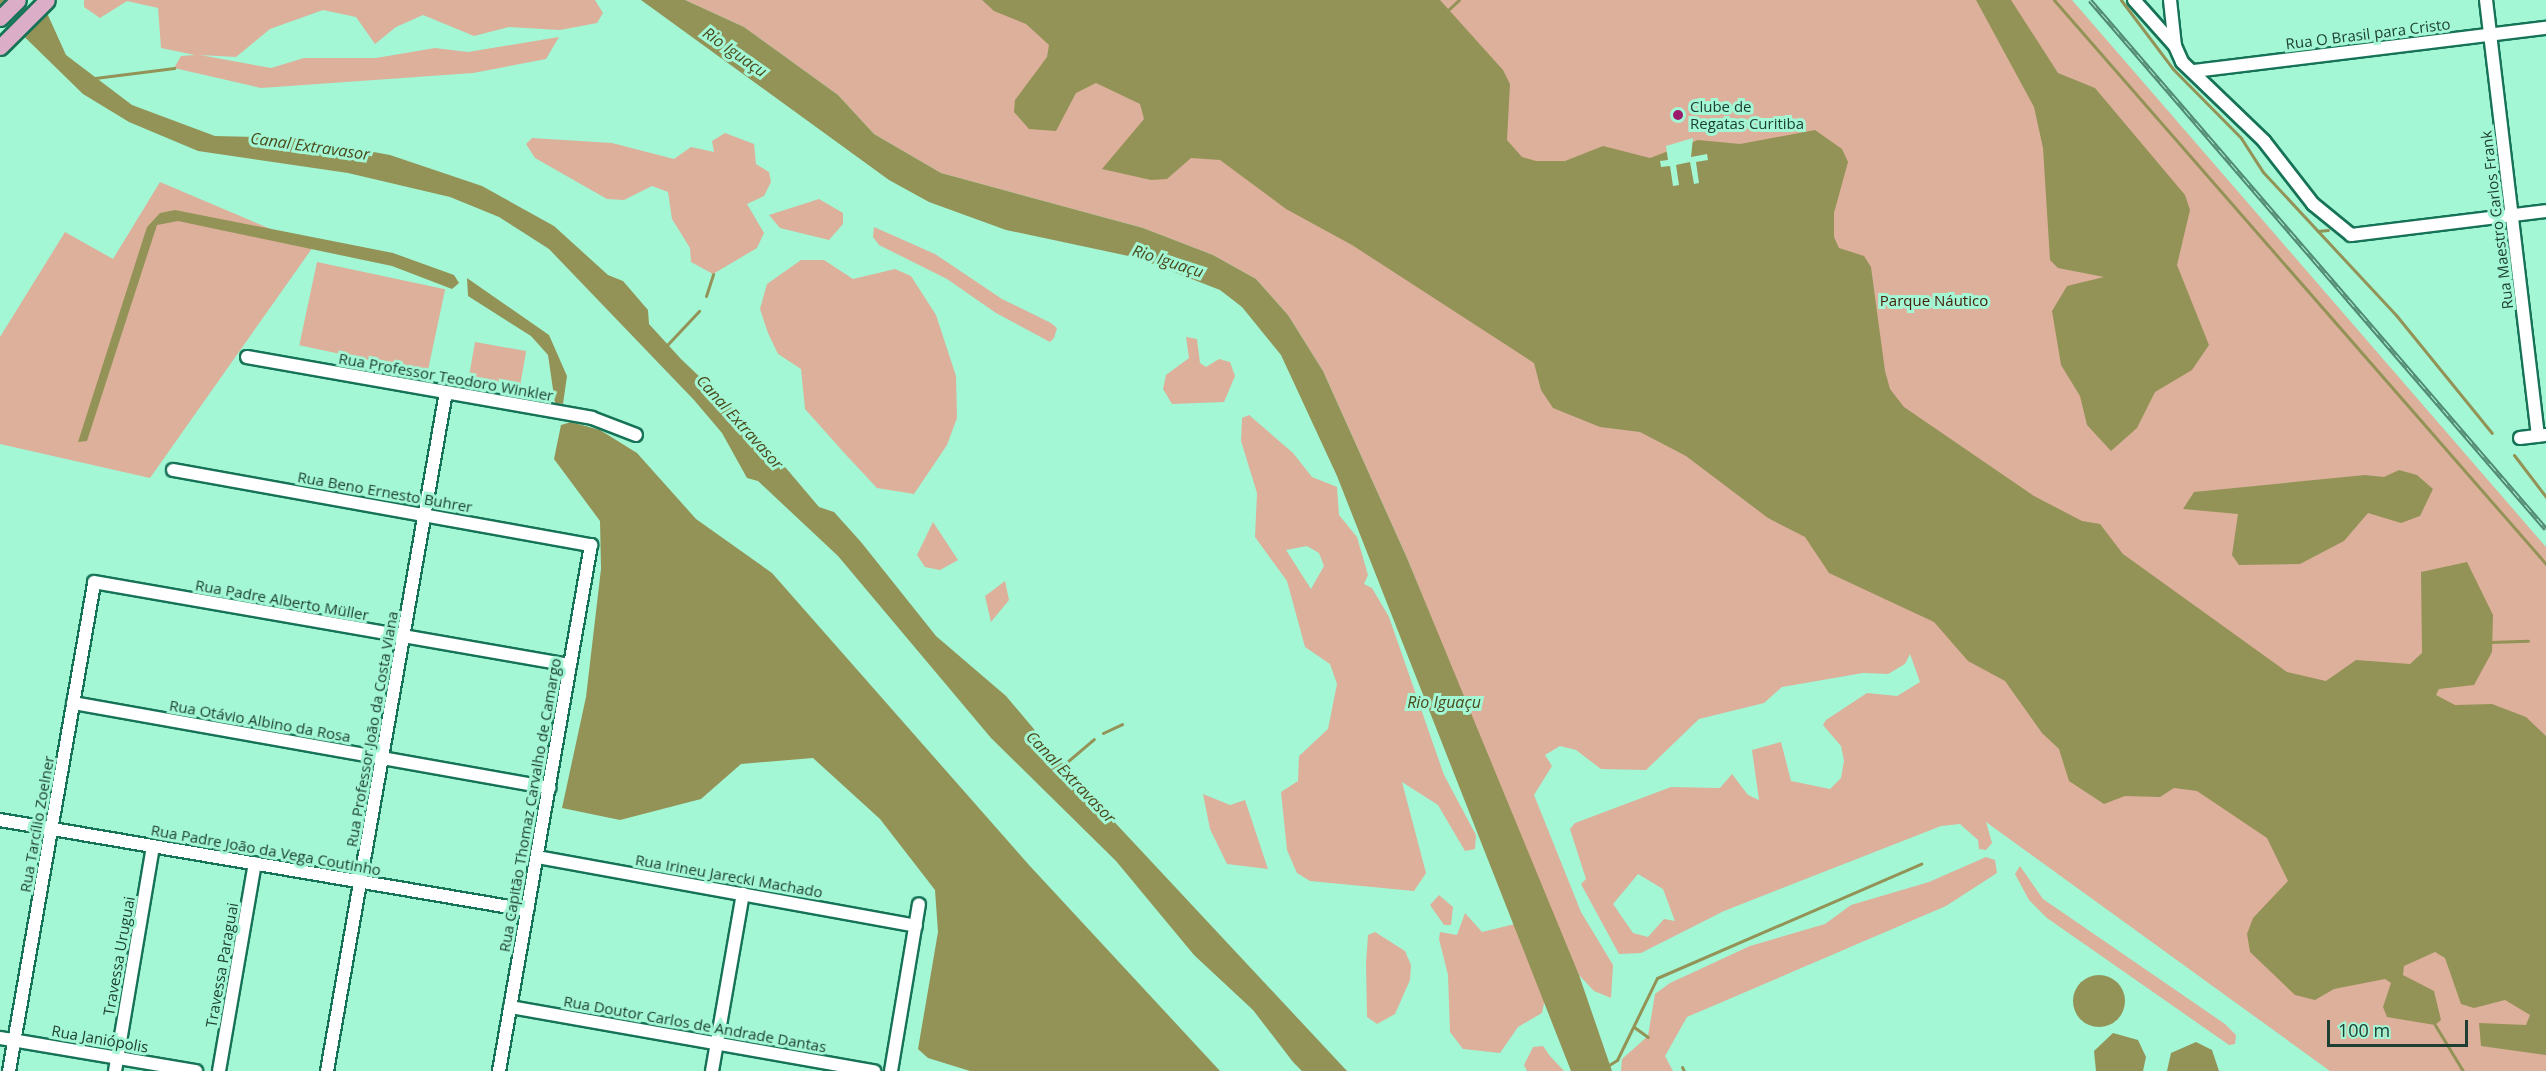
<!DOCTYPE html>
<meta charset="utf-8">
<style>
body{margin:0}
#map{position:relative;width:2546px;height:1071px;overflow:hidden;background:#a3f7d5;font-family:"Open Sans",sans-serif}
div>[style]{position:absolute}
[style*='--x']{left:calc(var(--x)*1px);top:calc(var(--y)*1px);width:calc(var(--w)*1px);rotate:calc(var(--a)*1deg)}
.green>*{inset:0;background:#dcb09b;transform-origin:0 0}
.water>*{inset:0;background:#949357}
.round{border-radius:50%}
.pier>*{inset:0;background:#a3f7d5}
.stream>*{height:3px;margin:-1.5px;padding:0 1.5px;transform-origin:1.5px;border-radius:1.5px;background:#949357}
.roads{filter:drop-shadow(2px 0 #177357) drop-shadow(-2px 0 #177357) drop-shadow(0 2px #177357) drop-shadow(0 -2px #177357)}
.minor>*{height:12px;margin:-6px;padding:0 6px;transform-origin:6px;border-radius:6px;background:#fff}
.major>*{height:15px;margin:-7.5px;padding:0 7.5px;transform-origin:7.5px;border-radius:7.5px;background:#dcadc7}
.rail>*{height:5px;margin-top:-2.5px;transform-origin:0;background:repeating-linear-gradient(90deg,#a3f7d5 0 9px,#538974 0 18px);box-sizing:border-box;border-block:2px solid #538974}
.dots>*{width:16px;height:16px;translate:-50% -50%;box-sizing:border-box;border:3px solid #a3f7d5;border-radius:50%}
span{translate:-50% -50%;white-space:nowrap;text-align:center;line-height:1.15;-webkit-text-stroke:6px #a3f7d5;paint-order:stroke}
.street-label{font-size:15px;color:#1e4034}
.poi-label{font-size:15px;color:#1e4034}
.left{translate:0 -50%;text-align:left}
.park-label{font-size:15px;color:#47210c}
.water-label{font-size:16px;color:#4b491b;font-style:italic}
.scale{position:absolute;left:2327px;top:1020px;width:141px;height:27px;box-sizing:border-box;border:3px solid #1e4034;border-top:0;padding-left:8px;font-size:18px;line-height:21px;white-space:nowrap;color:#1e4034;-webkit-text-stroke:4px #a3f7d5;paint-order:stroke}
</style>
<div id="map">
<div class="green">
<i style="clip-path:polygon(84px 0,595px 0,603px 13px,597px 23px,560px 30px,509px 27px,474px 36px,423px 15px,396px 27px,375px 44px,356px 17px,323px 10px,270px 29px,236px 57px,200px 55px,271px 68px,304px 58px,376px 58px,435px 48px,468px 52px,559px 37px,546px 59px,473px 73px,261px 88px,174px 68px,181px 56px,195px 55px,161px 48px,158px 8px,127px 1px,100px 18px,84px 7px)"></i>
<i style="clip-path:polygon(evenodd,685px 0,2072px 0,2546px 547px,2546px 1071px,2330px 1071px,1986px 822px,1992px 843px,1986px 850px,1979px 849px,1978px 840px,1960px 824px,1941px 826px,1724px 911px,1641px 953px,1619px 954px,1581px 884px,1586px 879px,1570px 829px,1575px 823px,1671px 787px,1720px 788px,1732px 774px,1748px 795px,1759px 800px,1752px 750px,1781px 742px,1791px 781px,1830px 789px,1841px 778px,1844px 761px,1841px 746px,1823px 725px,1826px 720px,1867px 693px,1897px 696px,1920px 682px,1910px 654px,1905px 664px,1888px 674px,1863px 673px,1782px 687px,1764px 703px,1699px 719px,1646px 770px,1601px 769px,1576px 750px,1560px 746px,1545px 755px,1552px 766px,1534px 795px,1581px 912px,1613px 965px,1611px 998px,1594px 991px,1579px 975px,1543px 895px,1407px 558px,1323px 371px,1288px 315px,1256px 279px,1213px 255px,1143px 228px,941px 173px,874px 134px,838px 95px,744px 27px,685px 0,1638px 874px,1663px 889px,1675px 921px,1664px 919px,1648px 937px,1633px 933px,1613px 904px,1638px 874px)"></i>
<i style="clip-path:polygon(725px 133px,754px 144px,756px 164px,769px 172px,771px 182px,764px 196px,747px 204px,764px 233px,757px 248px,713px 274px,691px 262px,690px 248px,672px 219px,668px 192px,652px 186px,624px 200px,607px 199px,535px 158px,526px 144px,532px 138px,612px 143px,674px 159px,691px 147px,714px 152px,712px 141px)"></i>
<i style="clip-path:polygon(160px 182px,313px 247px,150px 478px,0 444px,0 337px,65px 232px,113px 259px)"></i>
<i style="clip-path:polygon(819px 199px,843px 213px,843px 224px,829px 240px,780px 228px,769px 215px)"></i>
<i style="clip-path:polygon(874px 227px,935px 254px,1002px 299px,1051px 323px,1057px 328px,1054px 338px,1050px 342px,996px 313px,947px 279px,879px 245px,873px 237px)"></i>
<i style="clip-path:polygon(801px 260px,824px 260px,853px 279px,895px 269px,911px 276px,936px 315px,956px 376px,957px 418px,947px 445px,914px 494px,877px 488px,847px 456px,805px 409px,801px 369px,778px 354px,768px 333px,760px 309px,767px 284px)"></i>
<i style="left:317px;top:262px;width:131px;height:85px;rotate:12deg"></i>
<i style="clip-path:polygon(1186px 337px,1197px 339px,1200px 363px,1206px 367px,1219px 359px,1230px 362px,1235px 376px,1224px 402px,1172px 404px,1163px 389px,1166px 375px,1189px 358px)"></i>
<i style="left:475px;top:342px;width:52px;height:35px;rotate:10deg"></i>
<i style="clip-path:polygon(evenodd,1249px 415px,1293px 453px,1312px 477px,1337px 487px,1339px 515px,1357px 537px,1368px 575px,1364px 584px,1372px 588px,1389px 617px,1444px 775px,1476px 835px,1475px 849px,1465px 851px,1438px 805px,1402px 782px,1426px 873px,1414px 891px,1310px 881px,1297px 873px,1287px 850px,1281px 792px,1298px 781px,1299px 756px,1328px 729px,1337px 684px,1330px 664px,1305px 647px,1287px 581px,1255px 537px,1257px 493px,1241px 441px,1242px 418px,1249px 415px,1307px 546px,1319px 553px,1324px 566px,1311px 589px,1286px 550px,1307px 546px)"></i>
<i style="clip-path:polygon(933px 522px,958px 560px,940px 570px,925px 567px,917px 555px)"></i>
<i style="clip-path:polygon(1005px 581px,1009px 600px,991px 622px,985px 596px)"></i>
<i style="clip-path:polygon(1203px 794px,1230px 805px,1245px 800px,1268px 869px,1227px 864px,1210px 829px)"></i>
<i style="clip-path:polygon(1986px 857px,1995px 860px,1997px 873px,1946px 906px,1687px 1017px,1665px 1056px,1673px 1071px,1621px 1071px,1622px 1059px,1648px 1036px,1655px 994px,1670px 983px,1750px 946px,1825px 924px,1851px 905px,1929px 882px)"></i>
<i style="clip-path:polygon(2020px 866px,2043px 899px,2225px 1024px,2236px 1035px,2235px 1044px,2229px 1045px,2047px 918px,2029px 900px,2015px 874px)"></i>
<i style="clip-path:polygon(1439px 895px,1453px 907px,1451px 925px,1444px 925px,1430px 905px)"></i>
<i style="clip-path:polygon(1465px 913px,1482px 932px,1515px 924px,1545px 998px,1542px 1013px,1518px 1027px,1500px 1053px,1463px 1049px,1450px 1032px,1448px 975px,1439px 939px,1440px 932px,1457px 935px)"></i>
<i style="clip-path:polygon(1375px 932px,1405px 951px,1411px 965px,1410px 980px,1395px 1014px,1377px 1024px,1367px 1017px,1366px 963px,1368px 935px)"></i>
<i style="clip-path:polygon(1543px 1046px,1550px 1056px,1564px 1071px,1527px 1071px,1524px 1065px,1533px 1047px)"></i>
</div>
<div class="water">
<i style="clip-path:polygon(0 0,35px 0,47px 13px,66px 55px,132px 105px,215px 136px,297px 138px,390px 155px,482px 186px,554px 226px,608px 275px,623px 281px,648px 310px,649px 324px,681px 359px,747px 422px,819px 507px,834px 512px,861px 542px,936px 636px,1006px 696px,1092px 798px,1347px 1071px,1302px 1071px,1293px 1062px,1253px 1010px,1194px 955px,1116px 861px,991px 738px,838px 556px,758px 481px,747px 478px,722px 433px,694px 400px,549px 249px,499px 217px,450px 197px,348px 173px,198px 151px,129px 122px,83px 94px,0 13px)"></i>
<i style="clip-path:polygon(641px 0,685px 0,744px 27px,838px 95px,874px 134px,941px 173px,1143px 228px,1213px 255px,1256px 279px,1288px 315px,1323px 371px,1407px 558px,1579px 975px,1612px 1071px,1571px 1071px,1337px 476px,1281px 355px,1242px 307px,1220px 290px,1138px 258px,1006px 230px,929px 202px,889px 180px)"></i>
<i style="clip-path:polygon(982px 0,1440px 0,1503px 70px,1510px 84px,1507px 140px,1522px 157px,1536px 161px,1565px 161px,1603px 146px,1650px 158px,1698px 140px,1740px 144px,1815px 130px,1842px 149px,1848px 162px,1834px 213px,1834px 237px,1839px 248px,1864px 256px,1871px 267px,1885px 371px,1890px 389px,1904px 407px,2034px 496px,2082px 521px,2100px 524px,2123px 554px,2287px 672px,2326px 681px,2356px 660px,2410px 664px,2422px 653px,2421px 572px,2467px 562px,2493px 615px,2492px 652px,2474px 685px,2439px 689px,2436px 695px,2455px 705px,2492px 704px,2526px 717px,2546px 736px,2546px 1055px,2481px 1046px,2479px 1023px,2526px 1025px,2530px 1015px,2505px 1000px,2474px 1008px,2461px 1004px,2445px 958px,2435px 952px,2404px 966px,2403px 975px,2434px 991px,2441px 1020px,2435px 1025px,2387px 1017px,2383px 1007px,2391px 983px,2385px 979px,2334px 989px,2315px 1000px,2295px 995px,2250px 952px,2247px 934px,2253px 918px,2288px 881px,2267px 838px,2197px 791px,2174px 788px,2160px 797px,2125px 796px,2104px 804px,2069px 781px,2059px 749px,2042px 733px,2005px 681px,1968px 661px,1934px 622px,1829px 573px,1805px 537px,1768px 518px,1686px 456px,1640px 432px,1600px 427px,1553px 408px,1541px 390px,1534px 363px,1352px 245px,1286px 209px,1220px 160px,1191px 158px,1167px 179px,1151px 180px,1102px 169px,1144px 119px,1140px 104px,1096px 83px,1076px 93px,1056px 131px,1029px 129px,1014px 112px,1015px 100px,1047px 57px,1049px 45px,1026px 24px,994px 11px)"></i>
<i style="clip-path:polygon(1976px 0,2011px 0,2058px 73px,2095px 88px,2185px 195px,2190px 210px,2177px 265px,2209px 345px,2192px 370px,2155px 392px,2137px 428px,2111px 451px,2087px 425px,2080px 396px,2061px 365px,2052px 311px,2067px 286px,2104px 277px,2058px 268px,2050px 260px,2043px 148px,2034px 107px)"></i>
<i style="clip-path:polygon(175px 210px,393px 253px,454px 275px,459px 283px,452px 289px,392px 266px,178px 221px,157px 225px,87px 441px,78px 442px,147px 227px,160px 213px)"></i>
<i style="clip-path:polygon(467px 278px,549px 335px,567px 376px,563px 404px,555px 403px,548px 355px,531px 336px,468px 296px)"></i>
<i style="clip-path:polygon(571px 422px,600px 430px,637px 453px,696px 519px,772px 573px,1029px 865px,1220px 1071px,970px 1071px,928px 1058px,918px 1049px,938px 932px,935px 890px,880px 819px,813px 758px,741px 764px,701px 799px,620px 820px,562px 808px,586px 697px,601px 569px,600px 521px,554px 459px,561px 425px)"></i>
<i style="clip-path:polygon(2399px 470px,2417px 475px,2433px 489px,2420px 516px,2401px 523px,2368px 513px,2344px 541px,2300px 564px,2239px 565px,2232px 555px,2238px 514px,2183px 509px,2194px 492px,2365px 475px,2384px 477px)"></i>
<i class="round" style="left:2073px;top:975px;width:52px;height:52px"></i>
<i style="clip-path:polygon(2113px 1033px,2138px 1040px,2146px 1057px,2143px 1071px,2096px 1071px,2094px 1051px)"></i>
<i style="clip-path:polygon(2196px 1042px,2212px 1050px,2219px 1071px,2167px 1071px,2171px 1053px)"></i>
</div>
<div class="pier">
<i style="clip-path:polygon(5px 0,39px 0,50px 11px,22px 38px,0 17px)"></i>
<i style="clip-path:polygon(1693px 138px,1691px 157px,1707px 154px,1708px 160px,1696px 162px,1699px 183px,1694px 184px,1690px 162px,1676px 165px,1679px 185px,1673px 186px,1670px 166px,1661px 167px,1660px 161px,1668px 160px,1666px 146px)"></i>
</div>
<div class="stream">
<i style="--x:2054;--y:0;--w:748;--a:48.9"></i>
<i style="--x:2121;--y:0;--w:86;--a:53"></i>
<i style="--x:2173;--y:69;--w:97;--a:45.4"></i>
<i style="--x:2241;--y:138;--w:40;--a:57.1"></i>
<i style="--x:2263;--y:172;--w:195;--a:47.1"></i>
<i style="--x:2396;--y:315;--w:152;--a:50.9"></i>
<i style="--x:1447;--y:11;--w:16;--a:-43"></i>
<i style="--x:87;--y:79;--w:88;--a:-7.2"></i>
<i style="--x:2318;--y:231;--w:10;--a:-6"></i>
<i style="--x:706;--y:296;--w:23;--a:-72"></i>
<i style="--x:667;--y:345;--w:47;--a:-46.7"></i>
<i style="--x:2514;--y:455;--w:53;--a:52.7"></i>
<i style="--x:2490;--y:642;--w:38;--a:-2"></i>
<i style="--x:1103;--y:733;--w:21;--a:-25"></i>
<i style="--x:1061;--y:767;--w:43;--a:-40.3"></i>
<i style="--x:2435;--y:1025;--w:54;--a:58.7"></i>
<i style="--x:1634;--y:1027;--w:17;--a:36"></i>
<i style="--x:1609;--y:1065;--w:9;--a:-32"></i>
<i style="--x:1617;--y:1060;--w:91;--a:-64"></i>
<i style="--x:1657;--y:978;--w:288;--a:-23.4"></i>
<i style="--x:1682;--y:1067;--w:4;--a:63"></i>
</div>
<div class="roads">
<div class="minor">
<i style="--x:2134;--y:0;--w:62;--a:48.3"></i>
<i style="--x:2175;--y:46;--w:17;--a:66"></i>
<i style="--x:2182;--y:62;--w:114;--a:43.9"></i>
<i style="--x:2264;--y:141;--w:80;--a:52.1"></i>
<i style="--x:2313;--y:204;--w:49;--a:39.2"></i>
<i style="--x:2351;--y:235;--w:196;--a:-7"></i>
<i style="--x:2170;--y:0;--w:46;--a:83.8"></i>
<i style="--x:2486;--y:0;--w:439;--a:83.2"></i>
<i style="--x:2194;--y:71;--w:355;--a:-7"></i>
<i style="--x:247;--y:357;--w:350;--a:10"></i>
<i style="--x:592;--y:418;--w:47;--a:21.1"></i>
<i style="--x:2520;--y:438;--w:25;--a:-7"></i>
<i style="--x:173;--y:470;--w:425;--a:10.2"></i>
<i style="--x:591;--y:545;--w:534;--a:99.92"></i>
<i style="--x:73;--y:703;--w:484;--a:10.1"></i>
<i style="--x:0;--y:820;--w:535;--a:9.69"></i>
<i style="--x:537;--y:857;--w:385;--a:10.3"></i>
<i style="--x:510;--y:1007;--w:370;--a:10"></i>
<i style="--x:0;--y:1038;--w:199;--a:9.6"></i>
<i style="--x:9;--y:1071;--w:496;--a:-80.1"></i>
<i style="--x:94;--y:582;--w:483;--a:9.9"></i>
<i style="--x:115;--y:1071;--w:228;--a:-80.4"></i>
<i style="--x:219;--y:1071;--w:211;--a:-80.2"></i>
<i style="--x:327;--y:1071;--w:689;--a:-80.06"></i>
<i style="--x:712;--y:1071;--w:180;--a:-80.1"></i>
<i style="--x:891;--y:1071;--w:169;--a:-80.5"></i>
</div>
<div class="major">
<i style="--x:0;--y:18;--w:25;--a:-45"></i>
<i style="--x:0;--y:47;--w:66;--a:-45"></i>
</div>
</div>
<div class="rail">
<i style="--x:2090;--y:0;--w:698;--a:49.24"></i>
</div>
<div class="dots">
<i style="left:1678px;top:115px;background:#9b1a6d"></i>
</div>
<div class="street-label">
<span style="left:2368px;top:34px;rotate:-7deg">Rua O Brasil para Cristo</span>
<span style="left:2497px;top:220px;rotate:-97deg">Rua Maestro Carlos Frank</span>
<span style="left:446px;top:377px;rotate:10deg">Rua Professor Teodoro Winkler</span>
<span style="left:385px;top:492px;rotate:10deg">Rua Beno Ernesto Buhrer</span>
<span style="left:282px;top:600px;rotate:10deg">Rua Padre Alberto Müller</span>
<span style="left:260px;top:721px;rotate:10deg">Rua Otávio Albino da Rosa</span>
<span style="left:372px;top:729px;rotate:-80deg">Rua Professor João da Costa Viana</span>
<span style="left:530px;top:805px;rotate:-80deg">Rua Capitão Thomaz Carvalho de Camargo</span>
<span style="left:37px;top:824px;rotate:-80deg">Rua Tarcílio Zoelner</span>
<span style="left:266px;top:850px;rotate:10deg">Rua Padre João da Vega Coutinho</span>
<span style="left:729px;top:876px;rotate:10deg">Rua Irineu Jarecki Machado</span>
<span style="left:119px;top:956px;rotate:-80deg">Travessa Uruguai</span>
<span style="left:222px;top:965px;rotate:-80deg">Travessa Paraguai</span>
<span style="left:695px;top:1024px;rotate:10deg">Rua Doutor Carlos de Andrade Dantas</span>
<span style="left:100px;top:1039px;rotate:10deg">Rua Janiópolis</span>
</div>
<div class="poi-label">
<span class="left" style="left:1690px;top:115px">Clube de<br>Regatas Curitiba</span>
</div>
<div class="park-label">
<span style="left:1934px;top:301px">Parque Náutico</span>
</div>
<div class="water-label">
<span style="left:735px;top:52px;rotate:35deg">Rio Iguaçu</span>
<span style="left:310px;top:146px;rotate:8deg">Canal Extravasor</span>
<span style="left:1168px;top:261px;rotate:18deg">Rio Iguaçu</span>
<span style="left:740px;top:422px;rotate:48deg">Canal Extravasor</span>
<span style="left:1444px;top:702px">Rio Iguaçu</span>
<span style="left:1071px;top:777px;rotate:46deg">Canal Extravasor</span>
</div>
<div class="scale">100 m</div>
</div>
